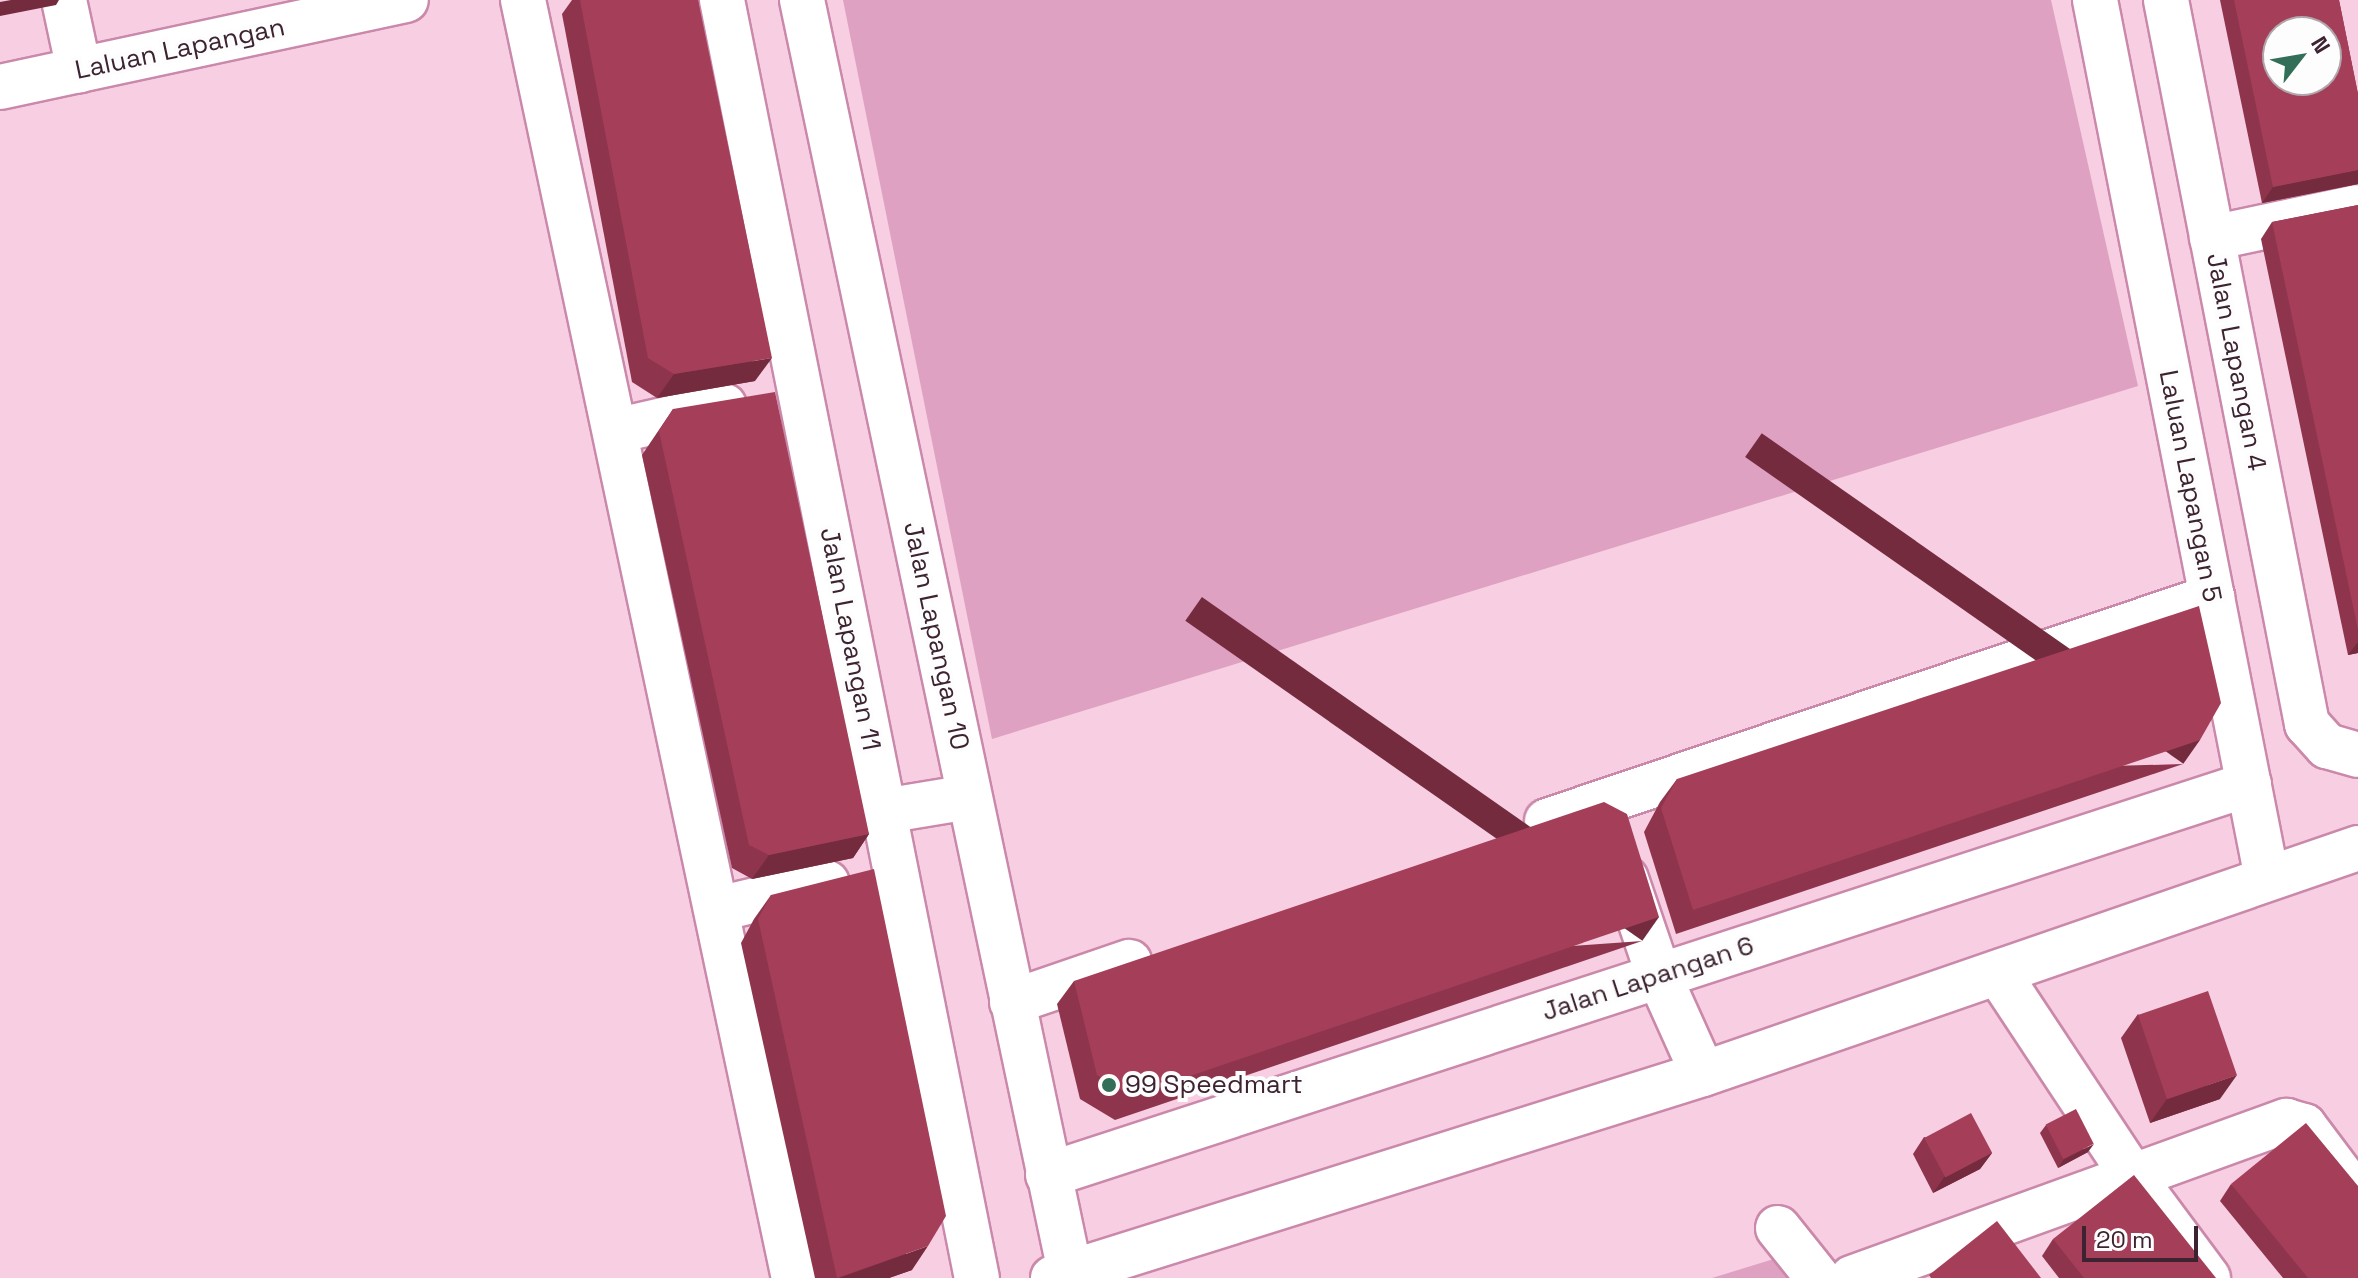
<!DOCTYPE html>
<style>
body{margin:0}
#map{position:relative;width:2358px;height:1278px;overflow:hidden;background:#f8cee2;font-family:"Space Grotesk",sans-serif}
div>[style]{position:absolute}
[style*='--x']{left:calc(var(--x)*1px);top:calc(var(--y)*1px);width:calc(var(--w)*1px);rotate:calc(var(--a)*1deg)}
.green>*{inset:0;background:#dfa1c1}
.roads{filter:drop-shadow(2px 0 #ca89ab) drop-shadow(-2px 0 #ca89ab) drop-shadow(0 2px #ca89ab) drop-shadow(0 -2px #ca89ab)}
.minor>*{height:44px;margin:-22px;padding:0 22px;transform-origin:22px;border-radius:22px;background:#fff}
.wall>*{inset:0;background:#8e354d}
.shaded-wall>*{inset:0;background:#742b3e;transform-origin:0 0}
.building>*{inset:0;background:#a53e59;transform-origin:0 0}
.dots>*{width:22px;height:22px;translate:-50% -50%;box-sizing:border-box;border:4px solid #fcfdfc;border-radius:50%}
span{translate:-50% -50%;white-space:nowrap;text-align:center;line-height:1.15;-webkit-text-stroke:8px #fcfdfc;paint-order:stroke}
.street-label{font-size:26px;color:#3d2331}
.poi-label{font-size:26px;color:#3d2331}
.left{translate:0 -50%;text-align:left}
.north{position:absolute;left:2262px;top:16px;width:80px;height:80px;box-sizing:border-box;background:#fcfdfc;border:2px solid #b0a6ab;border-radius:50%;rotate:59deg;font-size:22px;font-weight:700;line-height:32px;text-align:center;color:#3d2331}
.north::after{content:'';display:block;margin:auto;width:28px;height:36px;background:#326e58;clip-path:polygon(50% 0,100% 100%,50% 72%,0 100%)}
.scale{position:absolute;left:2082px;top:1226px;width:116px;height:36px;box-sizing:border-box;border:4px solid #3d2331;border-top:0;padding-left:10px;font-size:24px;line-height:28px;white-space:nowrap;color:#3d2331;-webkit-text-stroke:6px #fcfdfc;paint-order:stroke}
</style>
<div id="map">
<div class="green">
<i style="clip-path:polygon(843px 0,2051px 0,2138px 386px,992px 739px)"></i>
<i style="clip-path:polygon(1777px 1258px,1794px 1278px,1712px 1278px)"></i>
</div>
<div class="roads">
<div class="minor">
<i style="--x:64;--y:0;--w:72;--a:77.9"></i>
<i style="--x:523;--y:0;--w:1306;--a:78.03"></i>
<i style="--x:722;--y:0;--w:1303;--a:78.72"></i>
<i style="--x:802;--y:0;--w:1300;--a:78.1"></i>
<i style="--x:2095;--y:0;--w:895;--a:78.92"></i>
<i style="--x:2166;--y:0;--w:738;--a:78.98"></i>
<i style="--x:2307;--y:724;--w:30;--a:48"></i>
<i style="--x:2327;--y:746;--w:32;--a:16"></i>
<i style="--x:0;--y:87;--w:415;--a:-12.1"></i>
<i style="--x:2212;--y:238;--w:149;--a:-12"></i>
<i style="--x:615;--y:431;--w:112;--a:-12.9"></i>
<i style="--x:884;--y:811;--w:86;--a:-9.4"></i>
<i style="--x:1547;--y:821;--w:702;--a:-18.62"></i>
<i style="--x:1626;--y:879;--w:102;--a:71.2"></i>
<i style="--x:1659;--y:976;--w:107;--a:65.8"></i>
<i style="--x:718;--y:909;--w:112;--a:-13.4"></i>
<i style="--x:1998;--y:973;--w:245;--a:56.5"></i>
<i style="--x:2133;--y:1177;--w:126;--a:53.4"></i>
<i style="--x:1012;--y:1002;--w:124;--a:-18.9"></i>
<i style="--x:1048;--y:1175;--w:1263;--a:-18.03"></i>
<i style="--x:1778;--y:1228;--w:64;--a:51.3"></i>
<i style="--x:1053;--y:1278;--w:681;--a:-17.42"></i>
<i style="--x:1703;--y:1074;--w:693;--a:-19.04"></i>
<i style="--x:1852;--y:1278;--w:462;--a:-19.9"></i>
<i style="--x:2286;--y:1121;--w:19;--a:16"></i>
<i style="--x:2304;--y:1126;--w:90;--a:53.1"></i>
</div>
</div>
<div class="wall">
<i style="clip-path:polygon(572px 0,698px 0,755px 381px,657px 398px,632px 382px,562px 14px)"></i>
<i style="clip-path:polygon(2220px 0,2339px 0,2358px 94px,2358px 184px,2262px 203px)"></i>
<i style="clip-path:polygon(2358px 205px,2358px 653px,2348px 655px,2261px 239px,2272px 222px)"></i>
<i style="clip-path:polygon(673px 409px,869px 834px,853px 858px,752px 879px,732px 868px,642px 455px)"></i>
<i style="clip-path:polygon(2183px 764px,1676px 934px,1644px 832px,1660px 802px,1677px 779px)"></i>
<i style="clip-path:polygon(771px 895px,912px 1270px,889px 1278px,815px 1278px,741px 943px,754px 919px)"></i>
<i style="clip-path:polygon(1642px 941px,1115px 1120px,1080px 1099px,1057px 1004px,1074px 981px)"></i>
<i style="clip-path:polygon(2138px 1014px,2220px 1099px,2150px 1123px,2121px 1038px)"></i>
<i style="clip-path:polygon(2046px 1125px,2088px 1152px,2058px 1168px,2040px 1133px)"></i>
<i style="clip-path:polygon(1924px 1137px,1992px 1153px,1980px 1169px,1933px 1193px,1913px 1154px)"></i>
<i style="clip-path:polygon(2231px 1184px,2358px 1278px,2283px 1278px,2220px 1201px)"></i>
<i style="clip-path:polygon(2053px 1239px,2216px 1278px,2059px 1278px,2042px 1256px)"></i>
</div>
<div class="shaded-wall">
<i style="clip-path:polygon(11px 0,59px 0,56px 5px,0 16px,0 2px)"></i>
<i style="clip-path:polygon(2358px 170px,2358px 184px,2262px 203px,2273px 187px)"></i>
<i style="clip-path:polygon(772px 358px,755px 381px,657px 398px,674px 374px)"></i>
<i style="clip-path:polygon(2358px 642px,2358px 653px,2348px 655px)"></i>
<i style="left:2200px;top:740px;width:29px;height:535px;rotate:125deg"></i>
<i style="clip-path:polygon(869px 834px,853px 858px,752px 879px,769px 855px)"></i>
<i style="left:1659px;top:917px;width:29px;height:558px;rotate:125deg"></i>
<i style="clip-path:polygon(2237px 1075px,2220px 1099px,2150px 1123px,2167px 1099px)"></i>
<i style="clip-path:polygon(2094px 1144px,2088px 1152px,2058px 1168px,2064px 1159px)"></i>
<i style="clip-path:polygon(1992px 1153px,1980px 1169px,1933px 1193px,1945px 1176px)"></i>
<i style="clip-path:polygon(928px 1246px,912px 1270px,889px 1278px,839px 1278px)"></i>
</div>
<div class="building">
<i style="clip-path:polygon(580px 0,698px 0,772px 358px,674px 374px,648px 358px)"></i>
<i style="clip-path:polygon(evenodd,2234px 0,2339px 0,2358px 94px,2358px 170px,2273px 187px,2234px 0,2278px 32px,2326px 32px,2326px 80px,2278px 80px,2278px 32px)"></i>
<i style="clip-path:polygon(2358px 205px,2358px 630px,2272px 222px)"></i>
<i style="clip-path:polygon(775px 392px,869px 834px,769px 855px,749px 845px,659px 431px,673px 409px)"></i>
<i style="clip-path:polygon(2199px 606px,2221px 703px,2200px 740px,1693px 910px,1661px 808px,1677px 779px)"></i>
<i style="clip-path:polygon(1604px 802px,1627px 814px,1659px 917px,1131px 1096px,1097px 1075px,1074px 981px)"></i>
<i style="clip-path:polygon(874px 869px,946px 1216px,928px 1246px,837px 1278px,758px 919px,771px 895px)"></i>
<i style="left:2208px;top:991px;width:89px;height:74px;rotate:71deg"></i>
<i style="left:2076px;top:1109px;width:39px;height:34px;rotate:63deg"></i>
<i style="left:1971px;top:1113px;width:45px;height:53px;rotate:62deg"></i>
<i style="clip-path:polygon(2306px 1123px,2358px 1186px,2358px 1278px,2308px 1278px,2231px 1184px)"></i>
<i style="clip-path:polygon(2134px 1175px,2216px 1278px,2084px 1278px,2053px 1239px)"></i>
<i style="clip-path:polygon(1997px 1221px,2041px 1278px,1931px 1278px,1929px 1275px)"></i>
</div>
<div class="dots">
<i style="left:1109px;top:1085px;background:#326e58"></i>
</div>
<div class="street-label">
<span style="left:180px;top:49px;rotate:-12deg">Laluan Lapangan</span>
<span style="left:2236px;top:362px;rotate:79deg">Jalan Lapangan 4</span>
<span style="left:2190px;top:486px;rotate:79deg">Laluan Lapangan 5</span>
<span style="left:936px;top:636px;rotate:78deg">Jalan Lapangan 10</span>
<span style="left:850px;top:639px;rotate:79deg">Jalan Lapangan 11</span>
<span style="left:1648px;top:979px;rotate:-18deg">Jalan Lapangan 6</span>
</div>
<div class="poi-label">
<span class="left" style="left:1125px;top:1085px">99 Speedmart</span>
</div>
<div class="north">N</div>
<div class="scale">20 m</div>
</div>
